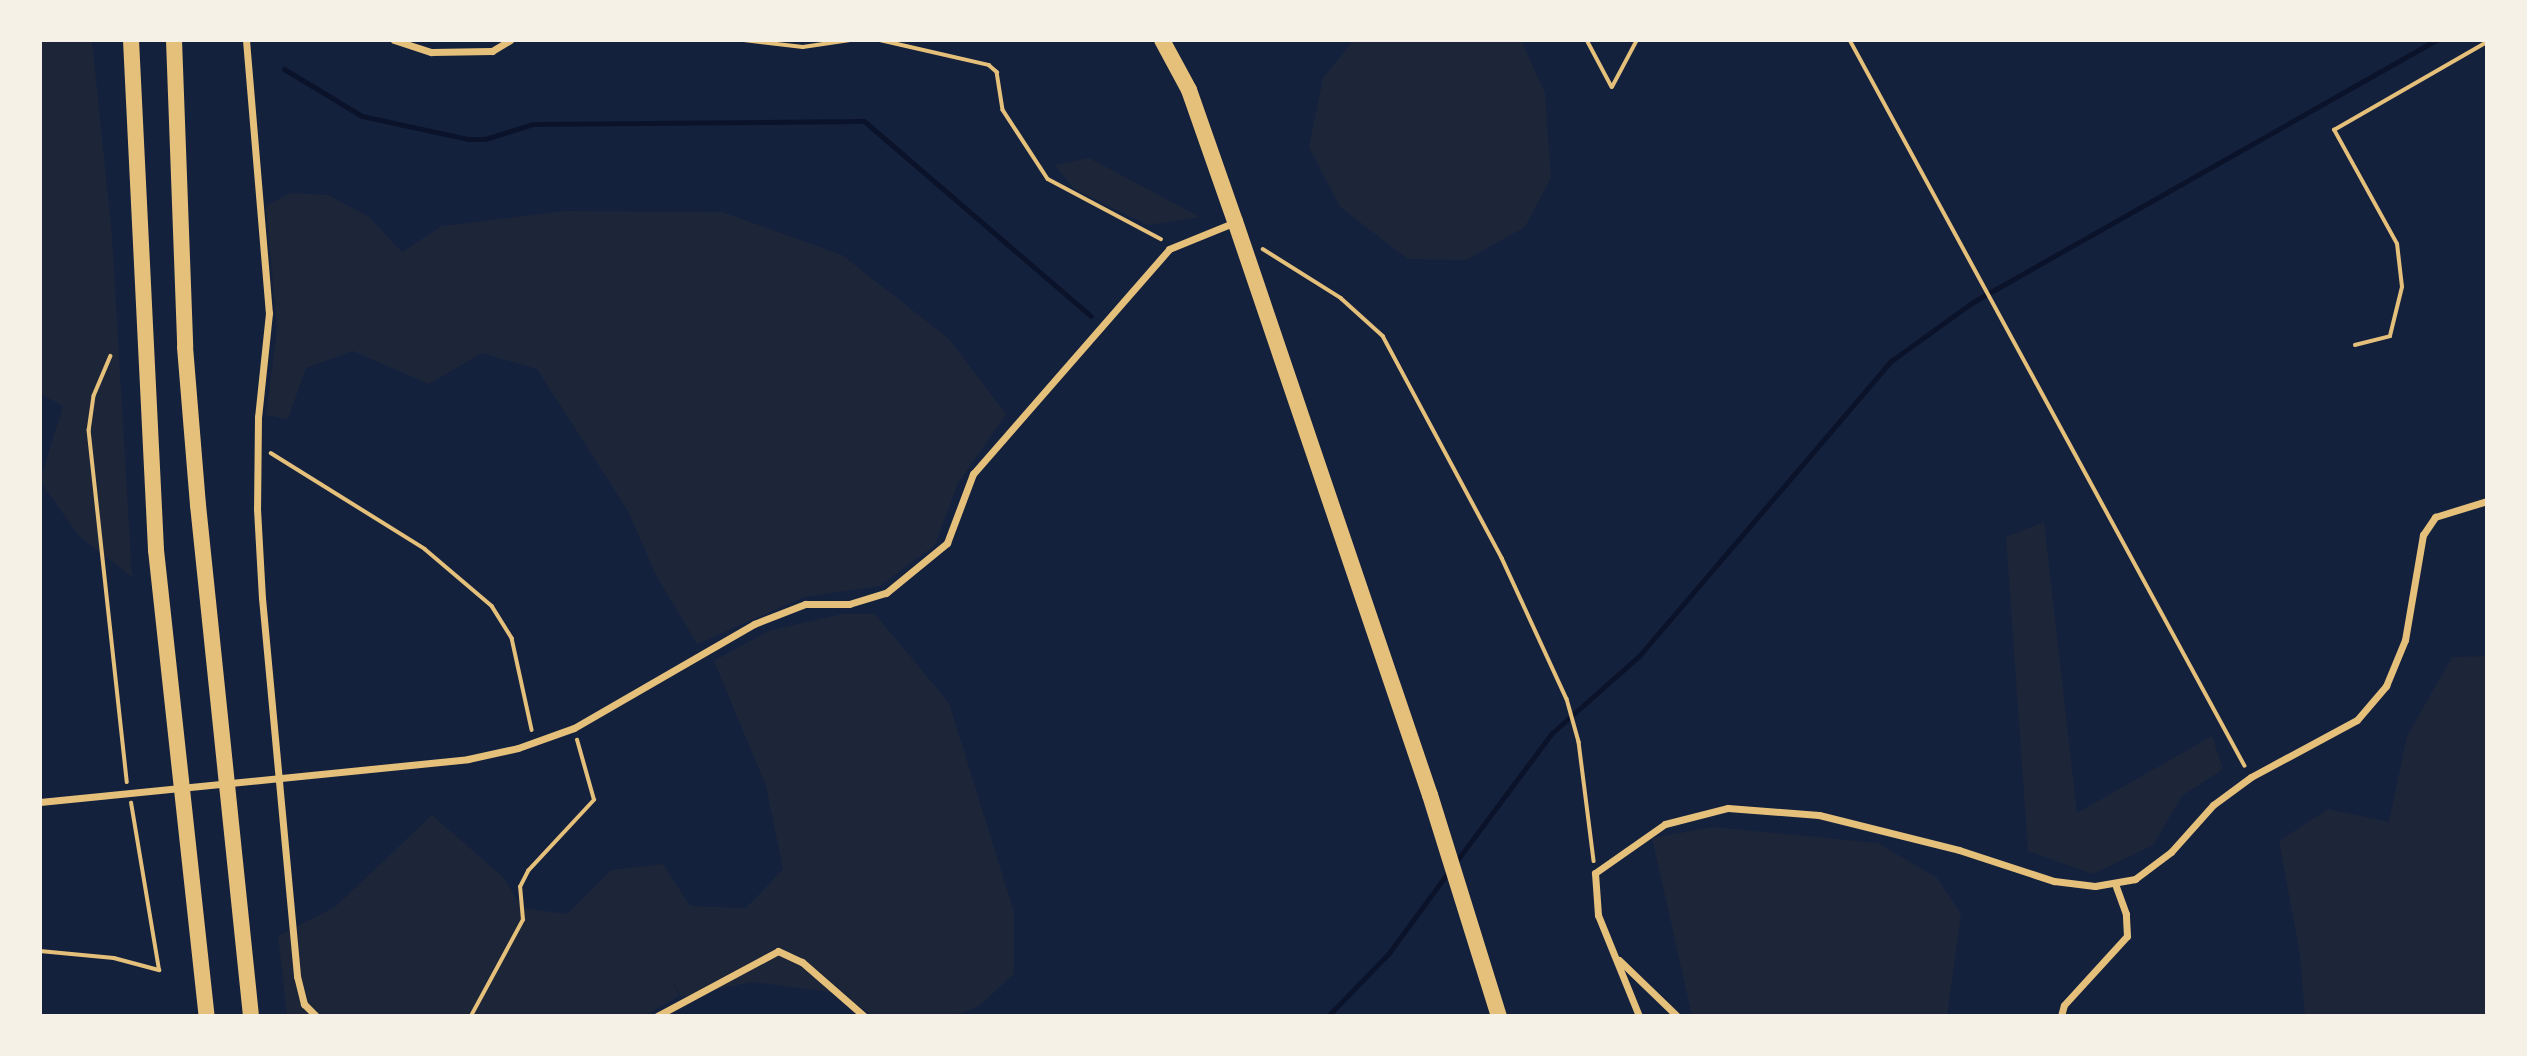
<!DOCTYPE html>
<style>
body{margin:0}
#map{position:relative;width:2527px;height:1056px;overflow:hidden;background:#14213d;font-family:"Golos Text",sans-serif}
div>[style]{position:absolute}
[style*='--x']{left:calc(var(--x)*1px);top:calc(var(--y)*1px);width:calc(var(--w)*1px);rotate:calc(var(--a)*1deg)}
.green>*{inset:0;background:#1d2539}
.stream>*{height:5px;margin:-2.5px;padding:0 2.5px;transform-origin:2.5px;border-radius:2.5px;background:#0b132b}
.path>*{height:3.5px;margin:-1.75px;padding:0 1.75px;transform-origin:1.75px;border-radius:1.75px;background:#e5c07b}
.minor>*{height:7px;margin:-3.5px;padding:0 3.5px;transform-origin:3.5px;border-radius:3.5px;background:#e5c07b}
.trunk>*{height:16px;margin:-8px;padding:0 8px;transform-origin:8px;border-radius:8px;background:#e5c07b}
.motorway>*{height:16px;margin:-8px;padding:0 8px;transform-origin:8px;border-radius:8px;background:#e5c07b}
span{translate:-50% -50%;white-space:nowrap;text-align:center;line-height:1.15;-webkit-text-stroke:5px #f6f1e7;paint-order:stroke}
.frame{position:absolute;inset:0;border:42px solid #f6f1e7;pointer-events:none}
</style>
<div id="map">
<div class="green">
<i style="clip-path:polygon(40px 40px,92px 40px,112px 236px,132px 577px,79px 536px,40px 481px,63px 406px,40px 394px)"></i>
<i style="clip-path:polygon(1354px 40px,1521px 40px,1545px 93px,1551px 178px,1525px 227px,1466px 260px,1408px 259px,1340px 207px,1309px 147px,1323px 78px)"></i>
<i style="clip-path:polygon(1089px 158px,1200px 217px,1148px 225px,1074px 189px,1055px 165px)"></i>
<i style="clip-path:polygon(290px 193px,328px 195px,369px 217px,402px 252px,442px 226px,565px 211px,722px 212px,842px 255px,948px 338px,1006px 414px,958px 483px,935px 545px,880px 586px,804px 597px,697px 644px,656px 575px,628px 511px,537px 369px,482px 353px,429px 384px,353px 351px,306px 368px,288px 419px,266px 415px,277px 329px,266px 206px)"></i>
<i style="clip-path:polygon(2044px 522px,2077px 813px,2212px 736px,2223px 769px,2182px 796px,2153px 845px,2093px 874px,2028px 851px,2006px 537px)"></i>
<i style="clip-path:polygon(842px 614px,875px 614px,949px 703px,1014px 912px,1014px 974px,979px 1006px,953px 1016px,874px 1016px,837px 993px,752px 982px,681px 997px,669px 975px,679px 996px,644px 1016px,287px 1016px,278px 936px,335px 907px,432px 815px,503px 877px,522px 908px,567px 914px,611px 870px,663px 864px,690px 906px,746px 908px,783px 869px,766px 786px,714px 661px,768px 631px)"></i>
<i style="clip-path:polygon(2487px 656px,2487px 1016px,2305px 1016px,2300px 955px,2279px 841px,2328px 809px,2389px 822px,2407px 736px,2452px 657px)"></i>
<i style="clip-path:polygon(1713px 827px,1878px 843px,1937px 878px,1961px 914px,1947px 1016px,1692px 1016px,1652px 838px)"></i>
</div>
<div class="stream">
<i style="--x:284;--y:69;--w:91;--a:31.1"></i>
<i style="--x:362;--y:116;--w:108;--a:12.2"></i>
<i style="--x:468;--y:139;--w:17;--a:0"></i>
<i style="--x:485;--y:139;--w:50;--a:-17.4"></i>
<i style="--x:533;--y:124;--w:331;--a:-0.5"></i>
<i style="--x:864;--y:121;--w:299;--a:40.7"></i>
<i style="--x:1455;--y:863;--w:162;--a:-53.3"></i>
<i style="--x:1552;--y:733;--w:116;--a:-41.5"></i>
<i style="--x:1639;--y:656;--w:388;--a:-49.5"></i>
<i style="--x:1891;--y:361;--w:101;--a:-35.7"></i>
<i style="--x:1973;--y:302;--w:532;--a:-29.5"></i>
<i style="--x:1328;--y:1016;--w:88;--a:-45.9"></i>
<i style="--x:1389;--y:953;--w:102;--a:-53.8"></i>
</div>
<div class="path">
<i style="--x:744;--y:40;--w:59;--a:6.8"></i>
<i style="--x:803;--y:47;--w:49;--a:-8.3"></i>
<i style="--x:880;--y:40;--w:112;--a:12.9"></i>
<i style="--x:989;--y:65;--w:11;--a:41"></i>
<i style="--x:997;--y:72;--w:38;--a:81"></i>
<i style="--x:1003;--y:110;--w:82;--a:56.9"></i>
<i style="--x:1048;--y:179;--w:128;--a:28"></i>
<i style="--x:1587;--y:40;--w:53;--a:62"></i>
<i style="--x:1612;--y:87;--w:53;--a:-62"></i>
<i style="--x:1850;--y:40;--w:826;--a:61.45"></i>
<i style="--x:1263;--y:249;--w:92;--a:32.1"></i>
<i style="--x:1341;--y:298;--w:57;--a:42.1"></i>
<i style="--x:1383;--y:336;--w:252;--a:61.8"></i>
<i style="--x:1502;--y:558;--w:155;--a:65.3"></i>
<i style="--x:1567;--y:699;--w:45;--a:74.4"></i>
<i style="--x:1579;--y:742;--w:120;--a:82.8"></i>
<i style="--x:2355;--y:345;--w:36;--a:-14"></i>
<i style="--x:2390;--y:336;--w:50;--a:-76.2"></i>
<i style="--x:2402;--y:287;--w:43;--a:-96.6"></i>
<i style="--x:2397;--y:244;--w:130;--a:-118.9"></i>
<i style="--x:2334;--y:130;--w:177;--a:-29.9"></i>
<i style="--x:111;--y:356;--w:43;--a:113"></i>
<i style="--x:94;--y:396;--w:34;--a:98"></i>
<i style="--x:89;--y:430;--w:354;--a:83.8"></i>
<i style="--x:271;--y:453;--w:181;--a:31.9"></i>
<i style="--x:425;--y:549;--w:88;--a:40.4"></i>
<i style="--x:492;--y:606;--w:38;--a:58"></i>
<i style="--x:512;--y:638;--w:94;--a:77.7"></i>
<i style="--x:40;--y:951;--w:74;--a:5.4"></i>
<i style="--x:114;--y:958;--w:47;--a:14.9"></i>
<i style="--x:159;--y:970;--w:169;--a:-99.5"></i>
<i style="--x:471;--y:1016;--w:109;--a:-61.6"></i>
<i style="--x:523;--y:920;--w:33;--a:-95"></i>
<i style="--x:520;--y:887;--w:18;--a:-63"></i>
<i style="--x:528;--y:871;--w:97;--a:-47.1"></i>
<i style="--x:594;--y:800;--w:62;--a:-105.8"></i>
</div>
<div class="minor">
<i style="--x:246;--y:40;--w:274;--a:85.2"></i>
<i style="--x:269;--y:313;--w:105;--a:96"></i>
<i style="--x:258;--y:417;--w:92;--a:90.6"></i>
<i style="--x:257;--y:509;--w:89;--a:86.8"></i>
<i style="--x:262;--y:598;--w:380;--a:84.7"></i>
<i style="--x:297;--y:976;--w:29;--a:76"></i>
<i style="--x:304;--y:1004;--w:17;--a:45"></i>
<i style="--x:394;--y:40;--w:39;--a:18"></i>
<i style="--x:431;--y:52;--w:61;--a:-0.9"></i>
<i style="--x:492;--y:51;--w:21;--a:-31"></i>
<i style="--x:40;--y:802;--w:430;--a:-5.7"></i>
<i style="--x:468;--y:759;--w:51;--a:-12.4"></i>
<i style="--x:518;--y:748;--w:59;--a:-19.7"></i>
<i style="--x:574;--y:728;--w:208;--a:-30"></i>
<i style="--x:754;--y:624;--w:55;--a:-21.4"></i>
<i style="--x:805;--y:604;--w:44;--a:0"></i>
<i style="--x:849;--y:604;--w:39;--a:-17"></i>
<i style="--x:886;--y:593;--w:79;--a:-39.3"></i>
<i style="--x:947;--y:543;--w:74;--a:-69.4"></i>
<i style="--x:973;--y:474;--w:298;--a:-48.9"></i>
<i style="--x:1169;--y:249;--w:71;--a:-22.2"></i>
<i style="--x:1619;--y:960;--w:81;--a:44"></i>
<i style="--x:657;--y:1016;--w:137;--a:-28.2"></i>
<i style="--x:778;--y:951;--w:26;--a:25"></i>
<i style="--x:802;--y:962;--w:82;--a:41.1"></i>
<i style="--x:1639;--y:1016;--w:109;--a:-112.1"></i>
<i style="--x:1598;--y:915;--w:42;--a:-94.1"></i>
<i style="--x:1595;--y:873;--w:85;--a:-35"></i>
<i style="--x:1665;--y:824;--w:65;--a:-14.3"></i>
<i style="--x:1728;--y:808;--w:91;--a:4.4"></i>
<i style="--x:1819;--y:815;--w:144;--a:14"></i>
<i style="--x:1959;--y:850;--w:100;--a:18.1"></i>
<i style="--x:2054;--y:881;--w:41;--a:7"></i>
<i style="--x:2095;--y:886;--w:41;--a:-9.9"></i>
<i style="--x:2135;--y:879;--w:45;--a:-36.9"></i>
<i style="--x:2171;--y:852;--w:63;--a:-48.2"></i>
<i style="--x:2213;--y:805;--w:47;--a:-36.4"></i>
<i style="--x:2251;--y:777;--w:120;--a:-28.3"></i>
<i style="--x:2357;--y:720;--w:45;--a:-49.5"></i>
<i style="--x:2386;--y:686;--w:50;--a:-67.6"></i>
<i style="--x:2405;--y:640;--w:107;--a:-80.3"></i>
<i style="--x:2423;--y:535;--w:22;--a:-56"></i>
<i style="--x:2435;--y:517;--w:54;--a:-17.1"></i>
<i style="--x:2061;--y:1016;--w:11;--a:-75"></i>
<i style="--x:2064;--y:1005;--w:93;--a:-47.6"></i>
<i style="--x:2127;--y:936;--w:22;--a:-93"></i>
<i style="--x:2126;--y:914;--w:33;--a:-110"></i>
</div>
<div class="trunk">
<i style="--x:1162;--y:40;--w:57;--a:61.6"></i>
<i style="--x:1189;--y:90;--w:139;--a:70.7"></i>
<i style="--x:1235;--y:221;--w:606;--a:71.24"></i>
<i style="--x:1430;--y:795;--w:232;--a:72.7"></i>
</div>
<div class="motorway">
<i style="--x:131;--y:40;--w:511;--a:87.19"></i>
<i style="--x:156;--y:550;--w:469;--a:83.8"></i>
<i style="--x:174;--y:40;--w:307;--a:87.9"></i>
<i style="--x:185;--y:347;--w:159;--a:85.3"></i>
<i style="--x:198;--y:505;--w:514;--a:84.08"></i>
</div>
<div class="frame"></div>
</div>
